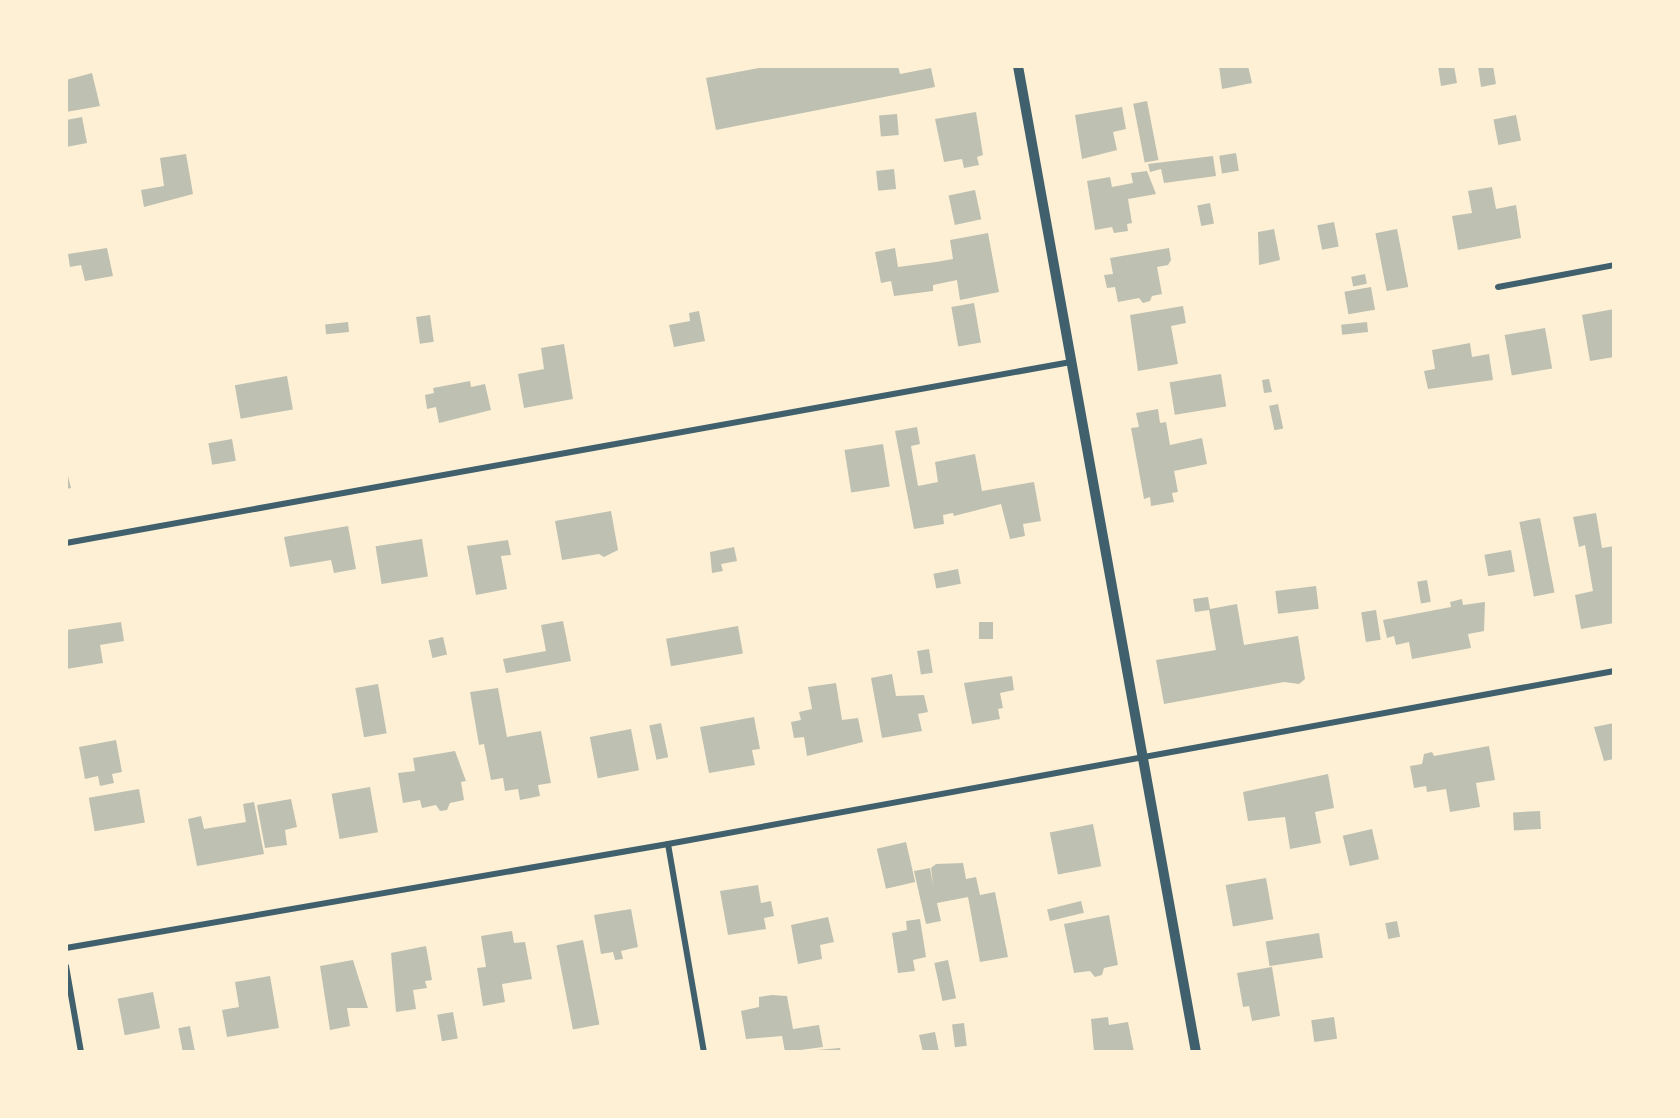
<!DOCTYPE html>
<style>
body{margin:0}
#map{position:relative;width:1680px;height:1118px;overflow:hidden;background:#fdf0d5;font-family:"Nunito Sans",sans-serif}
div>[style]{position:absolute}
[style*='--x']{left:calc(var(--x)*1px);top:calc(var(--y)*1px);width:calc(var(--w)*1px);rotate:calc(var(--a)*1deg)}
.building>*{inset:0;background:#bec0b2;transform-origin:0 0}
.minor>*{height:6px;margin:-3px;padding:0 3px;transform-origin:3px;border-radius:3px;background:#3f606c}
.tertiary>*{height:10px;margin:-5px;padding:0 5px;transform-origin:5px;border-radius:5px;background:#3f606c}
span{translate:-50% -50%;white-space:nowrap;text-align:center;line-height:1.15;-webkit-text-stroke:5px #fdf0d5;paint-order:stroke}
.frame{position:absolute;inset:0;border:68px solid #fdf0d5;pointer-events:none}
</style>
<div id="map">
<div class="building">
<i style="clip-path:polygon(769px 66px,898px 66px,900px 74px,931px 68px,935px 87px,716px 130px,706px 78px)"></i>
<i style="clip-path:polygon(1219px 66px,1248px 66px,1252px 83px,1222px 89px)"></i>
<i style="clip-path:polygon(1438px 66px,1454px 66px,1457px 83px,1441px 86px)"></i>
<i style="clip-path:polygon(1478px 66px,1493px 66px,1496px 84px,1481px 87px)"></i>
<i style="clip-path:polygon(92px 73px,100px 106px,66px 112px,66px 80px)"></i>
<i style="left:1147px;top:101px;width:60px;height:14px;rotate:79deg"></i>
<i style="clip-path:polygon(1122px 107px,1126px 129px,1113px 132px,1117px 150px,1082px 159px,1075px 115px)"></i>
<i style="clip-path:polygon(976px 112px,983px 155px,977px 157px,979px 165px,964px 168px,962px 159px,944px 162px,935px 119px)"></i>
<i style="left:897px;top:114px;width:21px;height:18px;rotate:85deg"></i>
<i style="left:1516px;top:115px;width:26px;height:23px;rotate:79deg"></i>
<i style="clip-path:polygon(82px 117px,87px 143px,66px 147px,66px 120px)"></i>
<i style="left:1236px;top:153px;width:18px;height:17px;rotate:81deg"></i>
<i style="clip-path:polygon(186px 154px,193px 194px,144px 207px,141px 190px,164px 186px,160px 158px)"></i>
<i style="clip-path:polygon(1213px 156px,1216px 176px,1164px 183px,1161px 169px,1150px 172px,1148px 164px)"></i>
<i style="left:894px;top:169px;width:20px;height:18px;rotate:84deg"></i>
<i style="clip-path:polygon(1147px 171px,1156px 194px,1128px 199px,1132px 223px,1127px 224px,1128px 231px,1114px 233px,1112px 227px,1095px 230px,1087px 181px,1110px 177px,1112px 187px,1133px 183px,1131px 173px)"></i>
<i style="clip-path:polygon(1492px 187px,1496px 209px,1516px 205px,1521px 238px,1458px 250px,1452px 216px,1472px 213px,1468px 191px)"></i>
<i style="left:975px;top:190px;width:30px;height:27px;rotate:78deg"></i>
<i style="left:1210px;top:203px;width:21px;height:13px;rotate:79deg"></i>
<i style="left:1334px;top:222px;width:25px;height:17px;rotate:79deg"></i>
<i style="clip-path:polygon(1274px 229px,1280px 260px,1259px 265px,1258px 232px)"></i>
<i style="left:1397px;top:229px;width:59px;height:22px;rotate:79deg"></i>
<i style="clip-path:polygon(988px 233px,999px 292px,960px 300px,957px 280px,933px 285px,933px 291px,894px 296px,891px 281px,881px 283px,875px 252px,895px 248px,898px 267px,936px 262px,953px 259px,950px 240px)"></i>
<i style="clip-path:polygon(107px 248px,113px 276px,85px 281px,81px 265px,70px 267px,68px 254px)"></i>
<i style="clip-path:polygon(1169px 248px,1171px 260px,1168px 265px,1157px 267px,1162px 294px,1152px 296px,1150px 301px,1143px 303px,1139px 298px,1118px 302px,1115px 287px,1107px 288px,1104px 275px,1113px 274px,1110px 258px)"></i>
<i style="left:1365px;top:274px;width:10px;height:14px;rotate:79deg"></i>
<i style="left:1371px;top:287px;width:23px;height:27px;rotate:80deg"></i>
<i style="left:974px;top:303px;width:40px;height:23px;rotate:80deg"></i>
<i style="clip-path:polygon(1183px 306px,1186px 323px,1171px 326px,1178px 364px,1138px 371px,1130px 315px)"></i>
<i style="clip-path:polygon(1614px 309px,1614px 357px,1590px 361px,1582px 315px)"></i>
<i style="clip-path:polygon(699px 311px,705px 341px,674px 347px,669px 325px,690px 321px,689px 313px)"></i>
<i style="left:430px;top:315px;width:27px;height:14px;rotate:82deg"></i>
<i style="left:348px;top:322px;width:10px;height:23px;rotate:84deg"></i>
<i style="left:1367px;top:322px;width:10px;height:26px;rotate:84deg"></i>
<i style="left:1545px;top:328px;width:41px;height:41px;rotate:80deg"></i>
<i style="clip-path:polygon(1470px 343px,1472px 357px,1489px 354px,1493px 380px,1428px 389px,1424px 371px,1435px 369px,1432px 350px)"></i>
<i style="clip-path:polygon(564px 344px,573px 399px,524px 408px,518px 374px,544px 369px,541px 348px)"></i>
<i style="left:1221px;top:374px;width:33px;height:52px;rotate:81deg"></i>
<i style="left:287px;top:376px;width:34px;height:53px;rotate:80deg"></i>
<i style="clip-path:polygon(1269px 379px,1272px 392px,1264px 393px,1262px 380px)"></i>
<i style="clip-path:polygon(470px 381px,471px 387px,485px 384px,491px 410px,439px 423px,436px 407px,427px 409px,425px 395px,434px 393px,433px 388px)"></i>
<i style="left:1278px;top:404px;width:25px;height:9px;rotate:78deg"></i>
<i style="clip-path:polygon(1158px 409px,1160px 423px,1166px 422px,1170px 445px,1202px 438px,1207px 464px,1174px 471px,1178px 492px,1172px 493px,1174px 502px,1151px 506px,1150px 497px,1144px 499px,1131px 428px,1139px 427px,1136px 413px)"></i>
<i style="clip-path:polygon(917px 427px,920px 444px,911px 446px,918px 486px,938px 482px,935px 462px,975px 454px,982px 491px,1034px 482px,1041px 521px,1023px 524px,1025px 536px,1010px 539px,1001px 504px,954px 516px,953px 513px,943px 515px,944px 524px,914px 529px,895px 431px)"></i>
<i style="left:232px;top:439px;width:22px;height:24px;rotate:80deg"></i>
<i style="left:883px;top:444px;width:43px;height:39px;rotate:81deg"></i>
<i style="clip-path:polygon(66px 468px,71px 488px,66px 489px)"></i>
<i style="clip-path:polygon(611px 511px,618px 550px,604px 557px,599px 554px,562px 560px,555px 521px)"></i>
<i style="clip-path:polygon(1596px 513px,1602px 548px,1614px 546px,1614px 623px,1581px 629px,1575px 595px,1593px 591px,1585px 545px,1579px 547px,1573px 517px)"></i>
<i style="left:1540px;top:518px;width:76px;height:21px;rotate:79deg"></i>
<i style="clip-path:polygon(348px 526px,356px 569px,334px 573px,331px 560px,290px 567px,284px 537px)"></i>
<i style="left:422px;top:539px;width:38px;height:47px;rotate:81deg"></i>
<i style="clip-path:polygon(508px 540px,511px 555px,501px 556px,507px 589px,476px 595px,467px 546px)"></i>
<i style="clip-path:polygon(734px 547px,737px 561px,721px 564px,723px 571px,712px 573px,710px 552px)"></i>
<i style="left:1511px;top:550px;width:22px;height:27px;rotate:80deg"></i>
<i style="left:958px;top:569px;width:15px;height:25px;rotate:79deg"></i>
<i style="left:1427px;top:580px;width:22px;height:10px;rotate:80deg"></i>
<i style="left:1316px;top:586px;width:23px;height:41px;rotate:83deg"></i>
<i style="clip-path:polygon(1208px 597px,1210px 609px,1237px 604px,1244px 645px,1298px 636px,1305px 679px,1299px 684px,1284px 682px,1164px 704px,1156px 660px,1216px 650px,1209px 610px,1195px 612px,1193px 599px)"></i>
<i style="clip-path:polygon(1462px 599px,1463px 605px,1485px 602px,1484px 631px,1468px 634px,1471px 648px,1412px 659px,1409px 642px,1396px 645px,1394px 636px,1387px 638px,1383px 620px,1451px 607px,1450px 602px)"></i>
<i style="left:1376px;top:610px;width:30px;height:15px;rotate:81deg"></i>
<i style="clip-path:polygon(563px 621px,571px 661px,506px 673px,503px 659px,546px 651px,541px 625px)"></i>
<i style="clip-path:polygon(121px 622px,124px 641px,100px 645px,103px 663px,66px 669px,66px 630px)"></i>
<i style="left:979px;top:622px;width:14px;height:17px"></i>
<i style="left:738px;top:626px;width:28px;height:73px;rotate:80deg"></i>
<i style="left:443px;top:637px;width:18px;height:15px;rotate:77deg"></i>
<i style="left:929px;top:649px;width:24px;height:12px;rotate:81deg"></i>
<i style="clip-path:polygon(892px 674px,896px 696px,924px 695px,928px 712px,918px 714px,922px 731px,882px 738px,871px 678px)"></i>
<i style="clip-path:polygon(1012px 676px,1014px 690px,1000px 693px,1003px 708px,998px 709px,1000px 719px,972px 724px,964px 683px)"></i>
<i style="clip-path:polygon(836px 683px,842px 720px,858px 718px,863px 742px,807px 756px,804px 737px,794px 738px,791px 722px,801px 720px,799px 712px,812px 709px,808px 687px)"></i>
<i style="left:378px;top:684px;width:50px;height:23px;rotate:80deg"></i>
<i style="clip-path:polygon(498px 688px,507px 737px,541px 731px,551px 783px,538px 785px,540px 796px,520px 800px,518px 789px,505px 791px,503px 778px,491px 780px,484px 744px,479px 745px,470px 692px)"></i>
<i style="clip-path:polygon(754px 717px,760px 749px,752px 750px,755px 765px,709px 773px,700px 727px)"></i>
<i style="left:661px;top:723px;width:35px;height:12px;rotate:78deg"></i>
<i style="clip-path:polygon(1614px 723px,1614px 759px,1604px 761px,1594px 727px)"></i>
<i style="left:631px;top:729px;width:42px;height:42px;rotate:79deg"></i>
<i style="clip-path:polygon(116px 740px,122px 772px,112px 774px,114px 783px,100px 786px,98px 776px,85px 779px,79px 747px)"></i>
<i style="clip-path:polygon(1489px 746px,1495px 780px,1476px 783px,1480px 807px,1450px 812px,1446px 789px,1427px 792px,1426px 786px,1414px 788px,1410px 766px,1422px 764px,1424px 754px,1432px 752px,1434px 756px)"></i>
<i style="clip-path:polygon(455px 751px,466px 781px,461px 782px,464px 800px,450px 803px,447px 810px,440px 811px,436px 805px,422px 808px,420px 800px,403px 803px,398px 773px,415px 771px,413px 758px)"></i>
<i style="clip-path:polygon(1328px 774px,1334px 808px,1315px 812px,1321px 843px,1290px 849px,1285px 817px,1248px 821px,1243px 792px)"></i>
<i style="left:370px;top:787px;width:46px;height:39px;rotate:80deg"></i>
<i style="left:139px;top:789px;width:34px;height:51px;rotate:80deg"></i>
<i style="clip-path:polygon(291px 799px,297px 827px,285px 830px,287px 845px,265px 848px,257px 805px)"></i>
<i style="clip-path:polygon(254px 802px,264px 854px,197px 866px,188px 819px,201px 816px,204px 829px,246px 822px,243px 804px)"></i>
<i style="left:1540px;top:811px;width:18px;height:27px;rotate:87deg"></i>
<i style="left:1093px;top:824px;width:43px;height:44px;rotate:79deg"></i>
<i style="left:1372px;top:829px;width:31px;height:30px;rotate:77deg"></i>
<i style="left:906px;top:842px;width:41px;height:30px;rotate:77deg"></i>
<i style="clip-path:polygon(963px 863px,966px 879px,976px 877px,980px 895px,995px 892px,1008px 957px,980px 962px,968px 897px,937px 903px,941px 921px,926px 924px,914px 871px,930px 868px,933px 885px,931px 868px,936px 864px)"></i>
<i style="left:1266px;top:878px;width:42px;height:41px;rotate:80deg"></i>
<i style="clip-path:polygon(758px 885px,761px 903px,771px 901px,774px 916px,764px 918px,766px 929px,728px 935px,720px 891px)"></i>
<i style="left:1081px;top:901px;width:12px;height:35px;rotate:76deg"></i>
<i style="clip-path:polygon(631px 909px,638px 947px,621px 951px,623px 959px,615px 960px,613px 952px,601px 954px,594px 915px)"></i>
<i style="clip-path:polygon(1109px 915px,1118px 965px,1104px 968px,1102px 975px,1095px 977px,1090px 971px,1074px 973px,1064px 924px)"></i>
<i style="clip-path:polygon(828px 917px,834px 942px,820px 945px,822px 959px,798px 964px,791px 925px)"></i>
<i style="clip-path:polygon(920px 919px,926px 957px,913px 960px,915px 971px,898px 973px,892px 933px,907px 930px,906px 921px)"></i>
<i style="left:1397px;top:921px;width:16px;height:12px;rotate:79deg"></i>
<i style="clip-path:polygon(512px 931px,514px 943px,525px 942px,532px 979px,502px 984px,505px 1002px,483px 1006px,477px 968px,486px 967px,481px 936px)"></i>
<i style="left:1319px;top:933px;width:25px;height:54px;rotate:81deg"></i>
<i style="left:583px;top:940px;width:86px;height:27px;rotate:79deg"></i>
<i style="clip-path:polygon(426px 946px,432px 980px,425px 981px,427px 988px,413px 990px,416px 1009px,396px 1012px,391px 953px)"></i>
<i style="clip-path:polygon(353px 960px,368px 1008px,347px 1008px,350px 1026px,330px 1030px,320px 966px)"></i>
<i style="left:948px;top:960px;width:39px;height:14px;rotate:78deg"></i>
<i style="clip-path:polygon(1272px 967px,1280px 1016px,1252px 1021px,1249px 1006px,1243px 1007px,1237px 973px)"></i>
<i style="clip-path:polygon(270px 976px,279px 1028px,227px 1037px,222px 1010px,239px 1007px,235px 982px)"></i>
<i style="left:153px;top:992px;width:37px;height:36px;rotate:79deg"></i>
<i style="clip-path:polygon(772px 995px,787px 996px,793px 1029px,819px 1025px,823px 1047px,785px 1052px,782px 1036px,746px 1039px,741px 1011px,759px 1007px,759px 997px)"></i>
<i style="left:453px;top:1012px;width:27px;height:16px;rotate:80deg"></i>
<i style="clip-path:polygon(1108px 1017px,1109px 1025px,1128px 1022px,1134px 1052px,1094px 1052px,1091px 1019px)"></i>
<i style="left:1334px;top:1017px;width:22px;height:23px;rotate:82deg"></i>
<i style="left:964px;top:1023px;width:23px;height:12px;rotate:83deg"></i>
<i style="left:190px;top:1026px;width:25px;height:12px;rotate:79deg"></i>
<i style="clip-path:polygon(935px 1032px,939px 1052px,923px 1052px,919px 1035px)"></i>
<i style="clip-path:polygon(840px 1048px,841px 1052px,817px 1052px,817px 1050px)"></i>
</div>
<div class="minor">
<i style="--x:1498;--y:287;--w:118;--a:-10.7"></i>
<i style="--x:66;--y:543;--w:1021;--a:-10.21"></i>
<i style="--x:668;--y:844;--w:211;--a:80.2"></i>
<i style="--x:66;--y:948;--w:611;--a:-9.8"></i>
<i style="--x:668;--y:844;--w:962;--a:-10.36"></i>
<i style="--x:66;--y:966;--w:87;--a:80.1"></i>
</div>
<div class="tertiary">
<i style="--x:1018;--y:66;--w:1002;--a:79.77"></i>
</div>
<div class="frame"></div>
</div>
